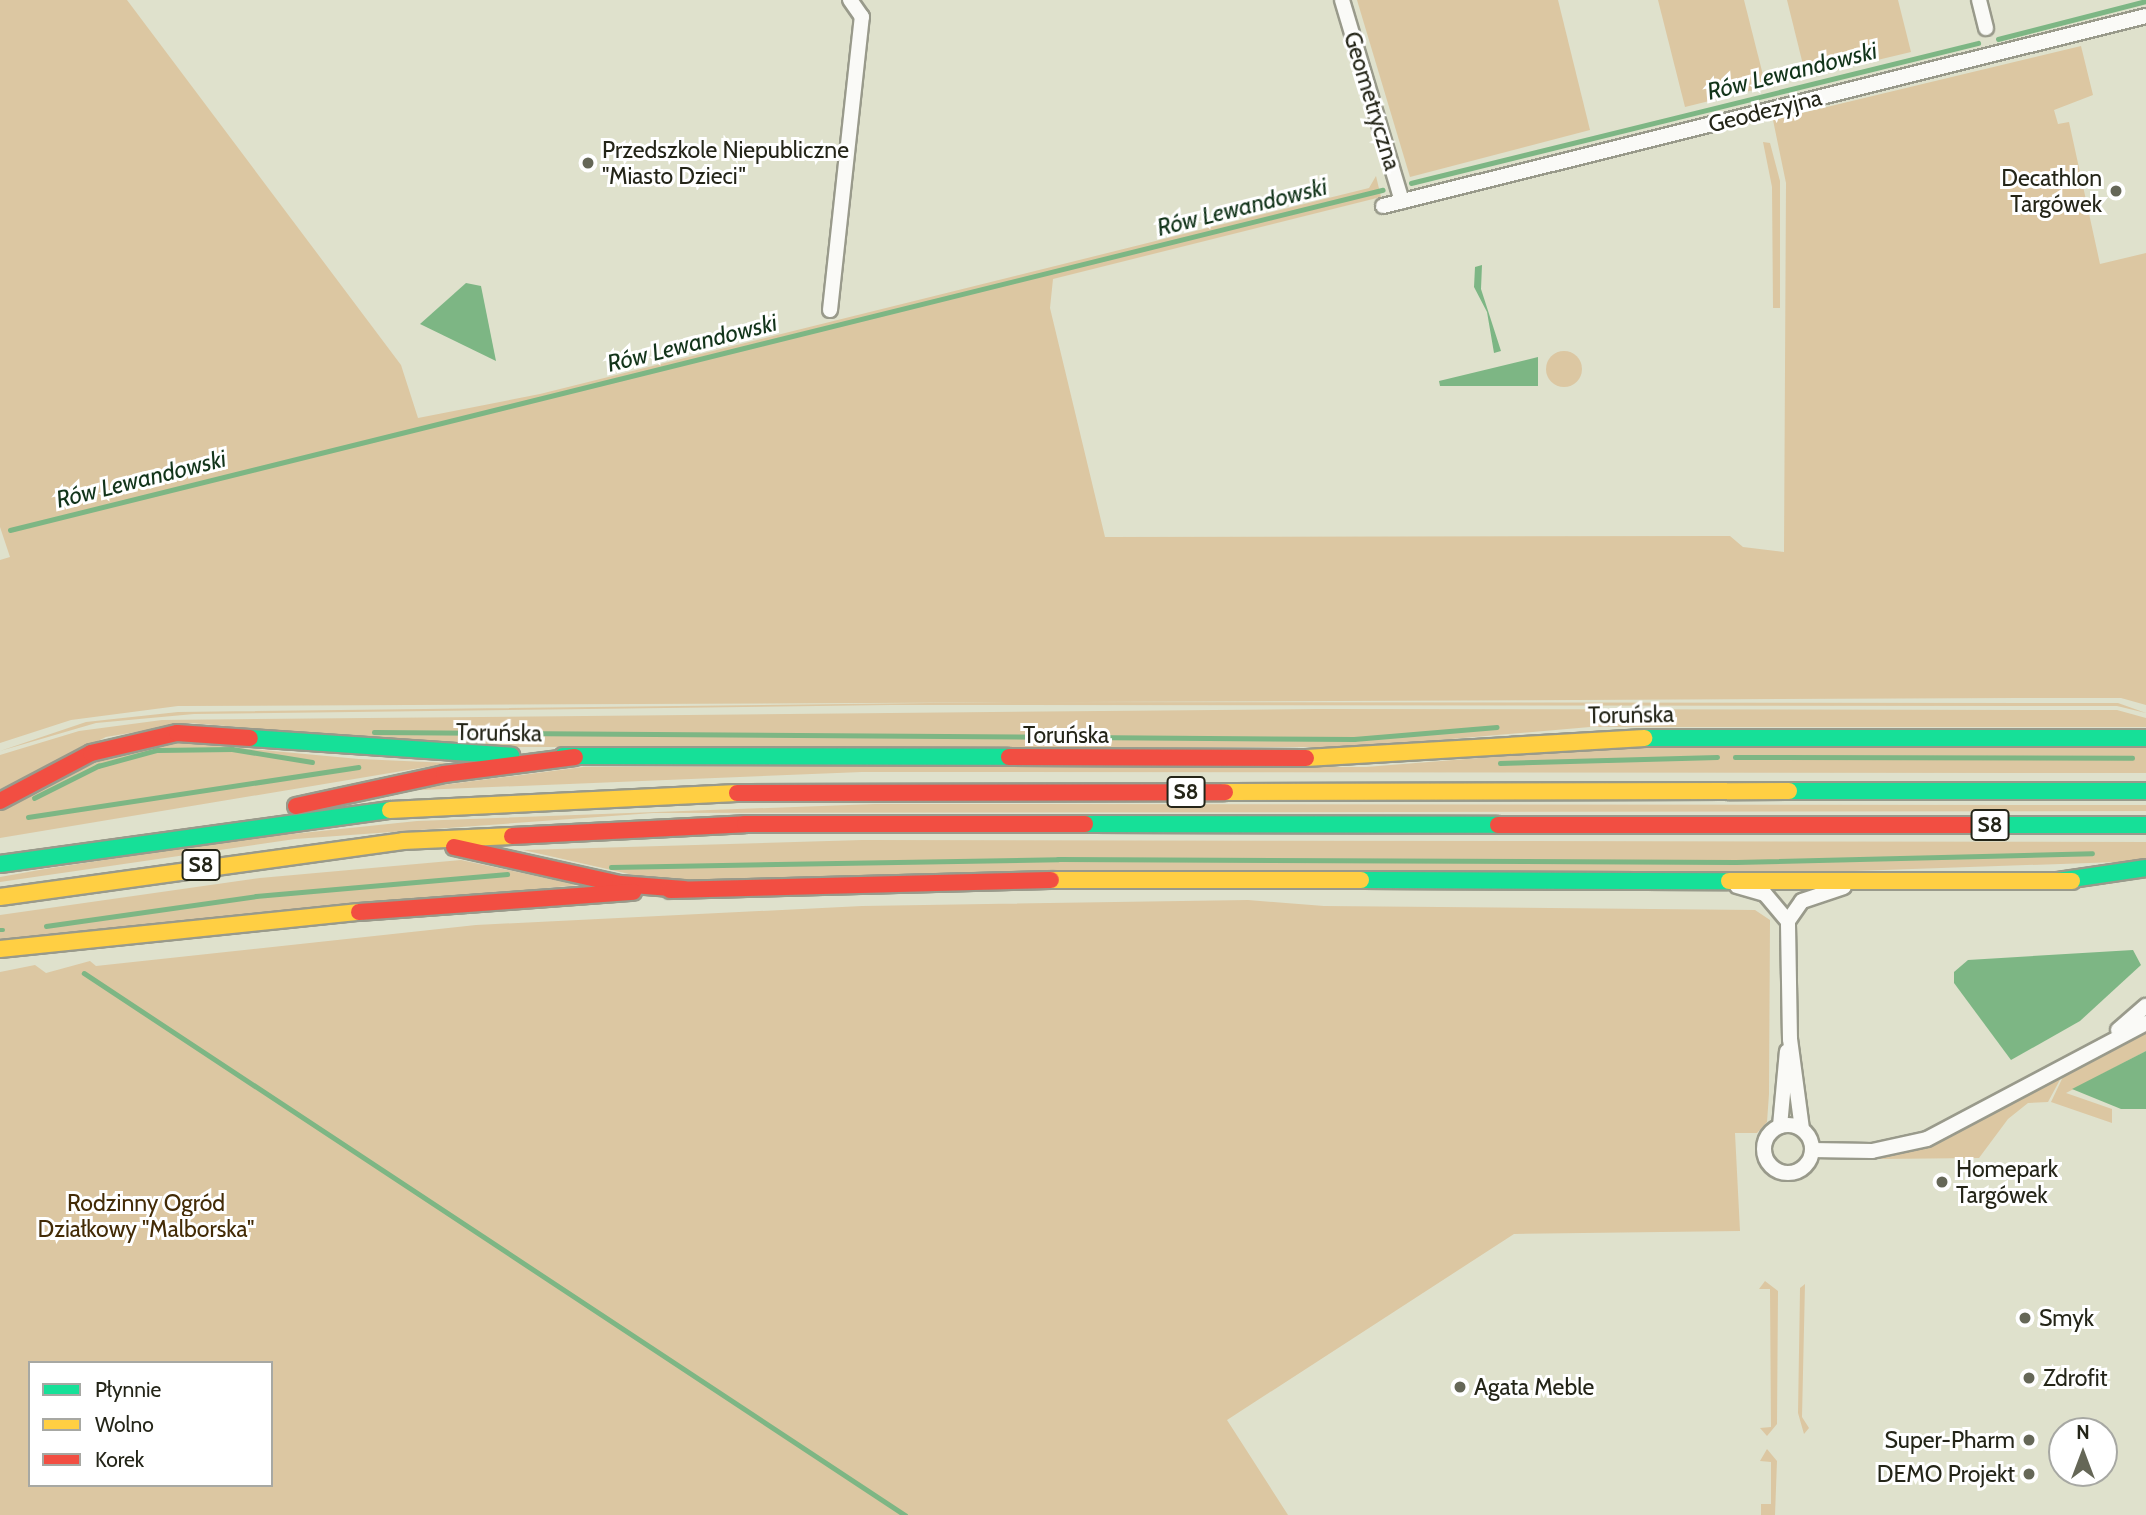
<!DOCTYPE html>
<meta charset="utf-8">
<style>
body{margin:0}
#map{position:relative;width:2146px;height:1515px;overflow:hidden;background:#dfe1cc;font-family:Cabin,sans-serif}
div>[style]{position:absolute}
[style*='--x']{left:calc(var(--x)*1px);top:calc(var(--y)*1px);width:calc(var(--w)*1px);rotate:calc(var(--a)*1deg)}
.green>*{inset:0;background:#dcc7a2}
.round{border-radius:50%}
.water>*{inset:0;background:#7db684}
.stream>*{height:4.5px;margin:-2.25px;padding:0 2.25px;transform-origin:2.25px;border-radius:2.25px;background:#7db684}
.roads{filter:drop-shadow(2px 0 #999a8b) drop-shadow(-2px 0 #999a8b) drop-shadow(0 2px #999a8b) drop-shadow(0 -2px #999a8b)}
.street>*{height:14px;margin:-7px;padding:0 7px;transform-origin:7px;border-radius:7px;background:#fafaf7}
.street>.ring{margin:-7px;padding:0;box-sizing:content-box;background:none;border:14px solid #fafaf7;border-radius:50%}
.fast>*{height:16px;margin:-8px;padding:0 8px;transform-origin:8px;border-radius:8px;background:#16e098}
.slow>*{height:16px;margin:-8px;padding:0 8px;transform-origin:8px;border-radius:8px;background:#ffcf43}
.jam>*{height:16px;margin:-8px;padding:0 8px;transform-origin:8px;border-radius:8px;background:#f24e42}
.dots>*{width:19px;height:19px;translate:-50% -50%;box-sizing:border-box;border:4px solid #fff;border-radius:50%}
span{translate:-50% -50%;white-space:nowrap;text-align:center;line-height:1.15;-webkit-text-stroke:6px #fff;paint-order:stroke}
.shield-label span{padding:2px 5px;background:#fff;border:2px solid;border-radius:5px;-webkit-text-stroke-width:0}
.shield-label{font-size:21px;color:#242518;font-weight:700}
.street-label{font-size:23px;color:#242518}
.poi-label{font-size:23px;color:#242518}
.left{translate:0 -50%;text-align:left}
.right{translate:-100% -50%;text-align:right}
.park-label{font-size:23px;color:#432b06}
.water-label{font-size:24px;color:#12341a;font-style:italic}
.legend{position:absolute;left:28px;top:1361px;width:245px;height:126px;box-sizing:border-box;background:#fff;border:2px solid #a7a8a3;margin:0;padding:9px 12px;list-style:none;font-size:21px;color:#242518}
.legend li{display:flex;align-items:center;gap:14px;height:35px}
.legend b{width:35px;border:2px solid #a7a8a3}
.north{position:absolute;left:2048px;top:1417px;width:70px;height:70px;box-sizing:border-box;background:#fff;border:2px solid #a7a8a3;border-radius:50%;rotate:0deg;font-size:19px;font-weight:700;line-height:28px;text-align:center;color:#242518}
.north::after{content:'';display:block;margin:auto;width:24px;height:32px;background:#656757;clip-path:polygon(50% 0,100% 100%,50% 72%,0 100%)}
</style>
<div id="map">
<div class="green">
<i style="clip-path:polygon(0 0,127px 0,401px 365px,418px 418px,540px 394px,1369px 188px,1376px 176px,1381px 197px,1053px 279px,1050px 308px,1105px 537px,1730px 536px,1743px 547px,1784px 552px,1786px 183px,1773px 120px,2081px 46px,2093px 95px,2054px 110px,2058px 124px,2069px 122px,2100px 264px,2146px 253px,2146px 705px,2121px 698px,2018px 698px,178px 706px,71px 720px,0 743px,0 560px,10px 557px,0 527px)"></i>
<i style="clip-path:polygon(1357px 0,1558px 0,1590px 130px,1410px 177px)"></i>
<i style="clip-path:polygon(1658px 0,1744px 0,1766px 87px,1685px 107px)"></i>
<i style="clip-path:polygon(1787px 0,1898px 0,1911px 52px,1806px 77px)"></i>
<i style="clip-path:polygon(1763px 142px,1770px 143px,1780px 181px,1780px 308px,1773px 308px,1772px 187px)"></i>
<i class="round" style="left:1546px;top:351px;width:36px;height:36px"></i>
<i style="clip-path:polygon(1014px 702px,2118px 703px,2146px 713px,2117px 706px,891px 705px,194px 714px,96px 723px,0 751px,86px 722px,178px 712px)"></i>
<i style="clip-path:polygon(1318px 709px,2117px 710px,2146px 718px,2146px 727px,1590px 727px,1359px 747px,474px 747px,190px 723px,106px 737px,0 789px,0 755px,79px 731px,162px 720px)"></i>
<i style="clip-path:polygon(174px 742px,359px 759px,450px 763px,0 838px,0 811px,37px 790px,117px 753px)"></i>
<i style="clip-path:polygon(1615px 747px,2146px 748px,2146px 773px,862px 772px,396px 791px,583px 767px,1366px 767px)"></i>
<i style="clip-path:polygon(875px 804px,2146px 805px,2146px 811px,653px 813px,295px 839px,0 882px,0 877px,45px 869px,236px 840px,417px 821px)"></i>
<i style="clip-path:polygon(862px 840px,2146px 842px,2146px 861px,1797px 873px,660px 881px,523px 850px)"></i>
<i style="clip-path:polygon(461px 860px,578px 885px,0 940px,0 915px,260px 878px)"></i>
<i style="clip-path:polygon(evenodd,1248px 900px,1324px 906px,1755px 910px,1770px 920px,1769px 1094px,1767px 1122px,1757px 1133px,1735px 1133px,1740px 1231px,1514px 1234px,1227px 1420px,1288px 1515px,0 1515px,0 972px,35px 965px,46px 973px,90px 961px,96px 966px,476px 925px,862px 906px,1248px 900px,30px 1363px,271px 1363px,271px 1485px,30px 1485px,30px 1363px)"></i>
<i style="clip-path:polygon(2146px 1027px,2146px 1051px,2066px 1093px,2112px 1109px,2112px 1123px,2051px 1102px,2071px 1060px)"></i>
<i style="clip-path:polygon(2062px 1076px,2048px 1102px,2028px 1103px,2008px 1119px,1979px 1158px,1877px 1159px,1937px 1144px)"></i>
<i style="clip-path:polygon(1765px 1281px,1778px 1291px,1777px 1424px,1767px 1436px,1760px 1428px,1771px 1427px,1770px 1289px,1759px 1289px)"></i>
<i style="clip-path:polygon(1805px 1284px,1802px 1417px,1809px 1428px,1804px 1434px,1798px 1413px,1800px 1288px)"></i>
<i style="clip-path:polygon(1767px 1449px,1777px 1461px,1775px 1515px,1761px 1515px,1761px 1504px,1771px 1504px,1771px 1462px,1760px 1461px)"></i>
</div>
<div class="water">
<i style="clip-path:polygon(1482px 265px,1481px 289px,1501px 351px,1494px 353px,1487px 312px,1474px 287px,1475px 267px)"></i>
<i style="clip-path:polygon(466px 283px,481px 286px,496px 361px,420px 324px)"></i>
<i style="clip-path:polygon(1538px 357px,1538px 386px,1440px 386px,1439px 381px)"></i>
<i style="clip-path:polygon(2133px 950px,2141px 965px,2080px 1021px,2011px 1060px,1954px 983px,1954px 972px,1968px 960px)"></i>
<i style="clip-path:polygon(2146px 1051px,2146px 1109px,2121px 1109px,2072px 1089px)"></i>
</div>
<div class="stream">
<i style="--x:1998;--y:39;--w:153;--a:-14.4"></i>
<i style="--x:1411;--y:183;--w:584;--a:-13.87"></i>
<i style="--x:10;--y:530;--w:1414;--a:-13.92"></i>
<i style="--x:374;--y:732;--w:980;--a:0.41"></i>
<i style="--x:1354;--y:739;--w:143;--a:-4.8"></i>
<i style="--x:1735;--y:757;--w:397;--a:0.1"></i>
<i style="--x:1500;--y:763;--w:217;--a:-1.6"></i>
<i style="--x:34;--y:798;--w:72;--a:-26.6"></i>
<i style="--x:98;--y:766;--w:61;--a:-15.2"></i>
<i style="--x:157;--y:750;--w:75;--a:-0.8"></i>
<i style="--x:232;--y:749;--w:81;--a:9.2"></i>
<i style="--x:28;--y:817;--w:334;--a:-8.6"></i>
<i style="--x:611;--y:867;--w:447;--a:-1"></i>
<i style="--x:1058;--y:859;--w:678;--a:0.25"></i>
<i style="--x:1736;--y:862;--w:356;--a:-1.4"></i>
<i style="--x:46;--y:926;--w:212;--a:-8.1"></i>
<i style="--x:256;--y:896;--w:252;--a:-5"></i>
<i style="--x:0;--y:930;--w:3;--a:0"></i>
<i style="--x:84;--y:973;--w:984;--a:33.43"></i>
</div>
<div class="roads">
<div class="street">
<i style="--x:1342;--y:0;--w:210;--a:73.4"></i>
<i style="--x:1979;--y:0;--w:29;--a:76"></i>
<i style="--x:1383;--y:206;--w:786;--a:-13.98"></i>
<i style="--x:830;--y:310;--w:295;--a:-83.8"></i>
<i style="--x:862;--y:17;--w:21;--a:-125"></i>
<i style="--x:1737;--y:886;--w:29;--a:16"></i>
<i style="--x:1765;--y:894;--w:35;--a:50"></i>
<i style="--x:2118;--y:1030;--w:37;--a:-41"></i>
<i class="ring" style="left:1764px;top:1125px;width:34px;height:34px"></i>
<i style="--x:1780;--y:1126;--w:75;--a:-84.7"></i>
<i style="--x:1802;--y:1129;--w:91;--a:-97.6"></i>
<i style="--x:1790;--y:1039;--w:118;--a:-91"></i>
<i style="--x:1788;--y:921;--w:24;--a:-55"></i>
<i style="--x:1802;--y:901;--w:44;--a:-18.4"></i>
<i style="--x:1812;--y:1150;--w:60;--a:1"></i>
<i style="--x:1872;--y:1151;--w:56;--a:-12.3"></i>
<i style="--x:1927;--y:1139;--w:248;--a:-27.9"></i>
</div>
<div class="fast">
<i style="--x:250;--y:738;--w:262;--a:3.9"></i>
<i style="--x:1644;--y:738;--w:502;--a:0"></i>
<i style="--x:563;--y:756;--w:446;--a:0.1"></i>
<i style="--x:1789;--y:791;--w:357;--a:0"></i>
<i style="--x:1085;--y:824;--w:413;--a:0.1"></i>
<i style="--x:1991;--y:825;--w:155;--a:0"></i>
<i style="--x:0;--y:864;--w:394;--a:-7.9"></i>
<i style="--x:1361;--y:880;--w:368;--a:0.2"></i>
<i style="--x:2058;--y:881;--w:89;--a:-8.4"></i>
</div>
<div class="slow">
<i style="--x:1306;--y:758;--w:339;--a:-3.4"></i>
<i style="--x:1225;--y:792;--w:564;--a:-0.1"></i>
<i style="--x:390;--y:810;--w:347;--a:-2.8"></i>
<i style="--x:1051;--y:880;--w:310;--a:0"></i>
<i style="--x:1729;--y:881;--w:343;--a:0"></i>
<i style="--x:0;--y:897;--w:407;--a:-7.9"></i>
<i style="--x:403;--y:841;--w:109;--a:-2.6"></i>
<i style="--x:0;--y:949;--w:361;--a:-5.9"></i>
</div>
<div class="jam">
<i style="--x:1009;--y:757;--w:297;--a:0.2"></i>
<i style="--x:737;--y:793;--w:488;--a:-0.1"></i>
<i style="--x:0;--y:801;--w:103;--a:-27.8"></i>
<i style="--x:91;--y:753;--w:88;--a:-13.1"></i>
<i style="--x:177;--y:733;--w:73;--a:3.9"></i>
<i style="--x:296;--y:806;--w:151;--a:-12.2"></i>
<i style="--x:444;--y:774;--w:132;--a:-7.4"></i>
<i style="--x:1498;--y:825;--w:493;--a:0"></i>
<i style="--x:512;--y:836;--w:233;--a:-2.9"></i>
<i style="--x:745;--y:824;--w:340;--a:0"></i>
<i style="--x:454;--y:847;--w:170;--a:12.6"></i>
<i style="--x:620;--y:884;--w:64;--a:4.5"></i>
<i style="--x:670;--y:890;--w:381;--a:-1.5"></i>
<i style="--x:359;--y:912;--w:275;--a:-4.2"></i>
</div>
</div>
<div class="dots">
<i style="left:588px;top:163px;background:#656757"></i>
<i style="left:2116px;top:191px;background:#656757"></i>
<i style="left:1942px;top:1182px;background:#656757"></i>
<i style="left:2025px;top:1318px;background:#656757"></i>
<i style="left:2029px;top:1378px;background:#656757"></i>
<i style="left:1460px;top:1387px;background:#656757"></i>
<i style="left:2029px;top:1440px;background:#656757"></i>
<i style="left:2029px;top:1474px;background:#656757"></i>
</div>
<div class="shield-label">
<span style="left:1186px;top:792px">S8</span>
<span style="left:1990px;top:825px">S8</span>
<span style="left:201px;top:865px">S8</span>
</div>
<div class="street-label">
<span style="left:1372px;top:101px;rotate:73deg">Geometryczna</span>
<span style="left:1765px;top:111px;rotate:-14deg">Geodezyjna</span>
<span style="left:1631px;top:715px;rotate:-1deg">Toruńska</span>
<span style="left:499px;top:733px;rotate:1deg">Toruńska</span>
<span style="left:1066px;top:735px">Toruńska</span>
</div>
<div class="poi-label">
<span class="left" style="left:602px;top:163px">Przedszkole Niepubliczne<br>"Miasto Dzieci"</span>
<span class="right" style="left:2102px;top:191px">Decathlon<br>Targówek</span>
<span class="left" style="left:1956px;top:1182px">Homepark<br>Targówek</span>
<span class="left" style="left:2039px;top:1318px">Smyk</span>
<span class="left" style="left:2043px;top:1378px">Zdrofit</span>
<span class="left" style="left:1474px;top:1387px">Agata Meble</span>
<span class="right" style="left:2015px;top:1440px">Super-Pharm</span>
<span class="right" style="left:2015px;top:1474px">DEMO Projekt</span>
</div>
<div class="park-label">
<span style="left:146px;top:1216px">Rodzinny Ogród<br>Działkowy "Malborska"</span>
</div>
<div class="water-label">
<span style="left:1792px;top:71px;rotate:-14deg">Rów Lewandowski</span>
<span style="left:1242px;top:207px;rotate:-14deg">Rów Lewandowski</span>
<span style="left:692px;top:343px;rotate:-14deg">Rów Lewandowski</span>
<span style="left:141px;top:479px;rotate:-14deg">Rów Lewandowski</span>
</div>
<ul class="legend">
<li><b style="height:9px;background:#16e098"></b>Płynnie</li>
<li><b style="height:9px;background:#ffcf43"></b>Wolno</li>
<li><b style="height:9px;background:#f24e42"></b>Korek</li>
</ul>
<div class="north">N</div>
</div>
